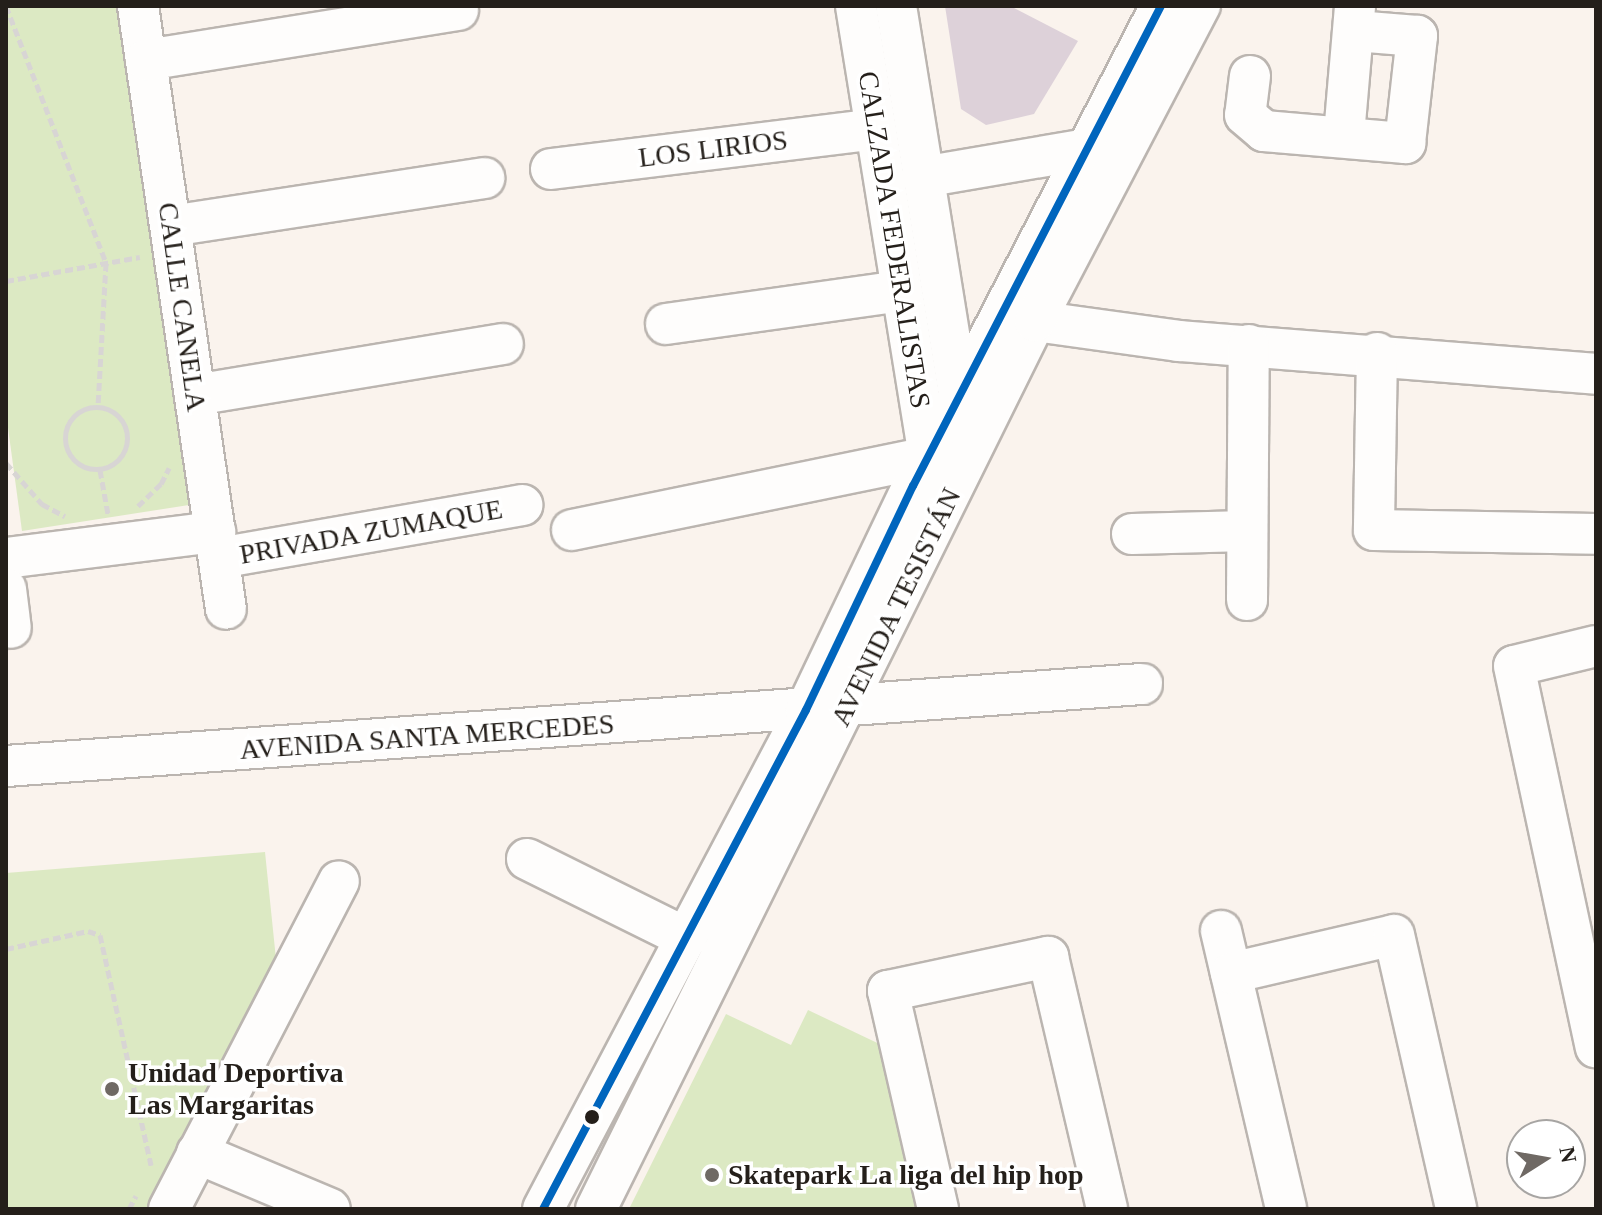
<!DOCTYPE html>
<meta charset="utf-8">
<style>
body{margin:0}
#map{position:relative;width:1602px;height:1215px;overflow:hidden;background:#faf3ed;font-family:"Times New Roman",serif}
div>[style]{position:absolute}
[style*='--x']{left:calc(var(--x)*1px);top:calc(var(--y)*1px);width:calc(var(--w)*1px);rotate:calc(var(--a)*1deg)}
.green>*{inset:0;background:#dce9c3}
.building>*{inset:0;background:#ddd1d9}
.path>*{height:5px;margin-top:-2.5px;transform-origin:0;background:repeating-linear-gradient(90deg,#d8d5d4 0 8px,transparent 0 12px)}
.path>.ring{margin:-2.5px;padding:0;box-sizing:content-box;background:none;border:5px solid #d8d5d4;border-radius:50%}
.roads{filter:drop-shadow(2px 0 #bbb5b0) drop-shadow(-2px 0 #bbb5b0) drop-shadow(0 2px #bbb5b0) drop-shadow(0 -2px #bbb5b0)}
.minor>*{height:40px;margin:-20px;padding:0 20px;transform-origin:20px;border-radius:20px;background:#fefdfc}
.bus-1>*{height:8px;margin:-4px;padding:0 4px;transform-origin:4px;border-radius:4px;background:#0065bd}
.dots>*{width:22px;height:22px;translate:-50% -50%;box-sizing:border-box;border:4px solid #fff;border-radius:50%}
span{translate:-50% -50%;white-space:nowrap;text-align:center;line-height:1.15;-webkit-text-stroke:7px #fff;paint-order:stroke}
.street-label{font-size:28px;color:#241f1a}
.poi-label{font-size:28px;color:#241f1a;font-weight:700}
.left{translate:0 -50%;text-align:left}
.frame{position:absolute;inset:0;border:8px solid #241f1a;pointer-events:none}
.north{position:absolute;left:1506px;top:1119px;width:80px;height:80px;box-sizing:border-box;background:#fff;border:2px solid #a7a5a3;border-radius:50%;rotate:79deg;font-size:22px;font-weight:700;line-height:32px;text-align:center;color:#241f1a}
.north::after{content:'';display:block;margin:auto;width:28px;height:36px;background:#6f6964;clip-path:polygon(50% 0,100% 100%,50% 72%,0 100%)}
</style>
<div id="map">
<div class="green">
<i style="clip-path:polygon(6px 6px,120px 6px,189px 505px,22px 531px,6px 413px)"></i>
<i style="clip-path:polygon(265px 852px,277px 969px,157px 1209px,6px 1209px,6px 873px)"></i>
<i style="clip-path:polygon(808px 1010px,890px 1049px,926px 1209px,629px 1209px,726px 1014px,791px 1045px)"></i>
</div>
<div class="building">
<i style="clip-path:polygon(945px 6px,1010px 6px,1078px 41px,1034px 114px,986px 125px,961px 109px)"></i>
</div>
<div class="path">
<i style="--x:6;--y:6;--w:276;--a:68.7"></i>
<i style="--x:106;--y:263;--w:143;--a:93.2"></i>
<i style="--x:6;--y:281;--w:136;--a:-10.2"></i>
<i class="ring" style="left:65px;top:407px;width:57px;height:57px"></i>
<i style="--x:6;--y:463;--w:55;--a:48.7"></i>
<i style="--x:42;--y:504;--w:26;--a:28"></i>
<i style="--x:100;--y:470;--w:45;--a:79.7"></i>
<i style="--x:138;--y:506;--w:32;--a:-44"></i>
<i style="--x:161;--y:484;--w:18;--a:-63"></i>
<i style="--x:6;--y:949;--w:84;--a:-12.4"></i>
<i style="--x:88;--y:931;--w:13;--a:18"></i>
<i style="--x:100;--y:935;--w:236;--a:77.5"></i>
<i style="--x:129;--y:1209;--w:15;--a:-62"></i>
</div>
<div class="roads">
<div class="minor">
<i style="--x:138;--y:6;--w:609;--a:81.7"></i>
<i style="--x:856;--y:6;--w:464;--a:80.8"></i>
<i style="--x:896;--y:6;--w:401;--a:80.8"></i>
<i style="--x:146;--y:60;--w:316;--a:-9.1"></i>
<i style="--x:1250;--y:76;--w:39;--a:97"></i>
<i style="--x:1245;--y:115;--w:25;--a:40"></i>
<i style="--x:1264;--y:131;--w:142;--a:4.9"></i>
<i style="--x:1405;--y:143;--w:108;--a:-83.6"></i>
<i style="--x:1417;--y:36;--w:62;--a:-175.4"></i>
<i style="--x:1344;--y:135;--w:129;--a:-85.1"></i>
<i style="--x:551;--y:169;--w:327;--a:-7"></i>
<i style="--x:923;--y:177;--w:165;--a:-9.7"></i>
<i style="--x:171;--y:226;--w:317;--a:-8.7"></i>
<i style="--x:1035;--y:321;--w:145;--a:7.9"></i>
<i style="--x:1179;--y:341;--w:418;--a:4.5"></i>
<i style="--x:666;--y:324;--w:238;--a:-8"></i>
<i style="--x:1377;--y:353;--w:177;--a:91"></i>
<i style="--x:1374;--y:530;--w:222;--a:1"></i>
<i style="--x:195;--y:395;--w:312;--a:-9.4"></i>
<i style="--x:572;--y:530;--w:364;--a:-11.6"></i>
<i style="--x:1132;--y:534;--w:115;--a:-1.5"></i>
<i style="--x:6;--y:558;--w:211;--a:-7.1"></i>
<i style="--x:219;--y:558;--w:308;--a:-9.9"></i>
<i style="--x:6;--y:589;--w:39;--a:83"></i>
<i style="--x:1247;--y:600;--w:255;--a:-89.6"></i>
<i style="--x:1596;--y:646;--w:84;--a:166.3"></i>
<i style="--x:1514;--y:666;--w:390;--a:77.9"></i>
<i style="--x:6;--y:766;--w:1139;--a:-4.13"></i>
<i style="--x:527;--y:859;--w:178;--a:26.4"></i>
<i style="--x:1221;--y:931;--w:285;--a:76.8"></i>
<i style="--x:1231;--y:973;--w:167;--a:-13.1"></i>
<i style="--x:1394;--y:935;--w:281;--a:77.2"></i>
<i style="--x:197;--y:1153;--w:144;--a:22.8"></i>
<i style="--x:169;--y:1209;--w:369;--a:-62.6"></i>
<i style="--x:543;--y:1209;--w:564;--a:-62.21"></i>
<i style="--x:806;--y:710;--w:248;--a:-64.5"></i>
<i style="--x:913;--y:486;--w:540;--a:-62.68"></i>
<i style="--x:596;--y:1209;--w:991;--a:-63.69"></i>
<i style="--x:1035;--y:321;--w:356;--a:-62.4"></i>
<i style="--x:938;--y:1209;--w:224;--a:-102.9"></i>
<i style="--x:888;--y:991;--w:164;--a:-12"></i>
<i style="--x:1048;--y:957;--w:259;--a:76.8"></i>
</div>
</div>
<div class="bus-1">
<i style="--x:543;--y:1209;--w:564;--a:-62.21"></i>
<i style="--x:806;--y:710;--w:248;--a:-64.5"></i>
<i style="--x:913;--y:486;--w:540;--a:-62.68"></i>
</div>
<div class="dots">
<i style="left:112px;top:1089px;background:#6f6964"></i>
<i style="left:592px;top:1117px;background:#241f1a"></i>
<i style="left:712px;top:1175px;background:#6f6964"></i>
</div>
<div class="street-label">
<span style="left:713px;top:149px;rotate:-7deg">LOS LIRIOS</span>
<span style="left:894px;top:240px;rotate:81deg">CALZADA FEDERALISTAS</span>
<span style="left:182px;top:307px;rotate:82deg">CALLE CANELA</span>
<span style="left:371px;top:532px;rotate:-10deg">PRIVADA ZUMAQUE</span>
<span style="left:896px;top:607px;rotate:-64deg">AVENIDA TESISTÁN</span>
<span style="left:427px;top:737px;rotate:-4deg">AVENIDA SANTA MERCEDES</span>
</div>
<div class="poi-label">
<span class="left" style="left:128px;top:1089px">Unidad Deportiva<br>Las Margaritas</span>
<span class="left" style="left:728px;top:1175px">Skatepark La liga del hip hop</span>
</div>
<div class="frame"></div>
<div class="north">N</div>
</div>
